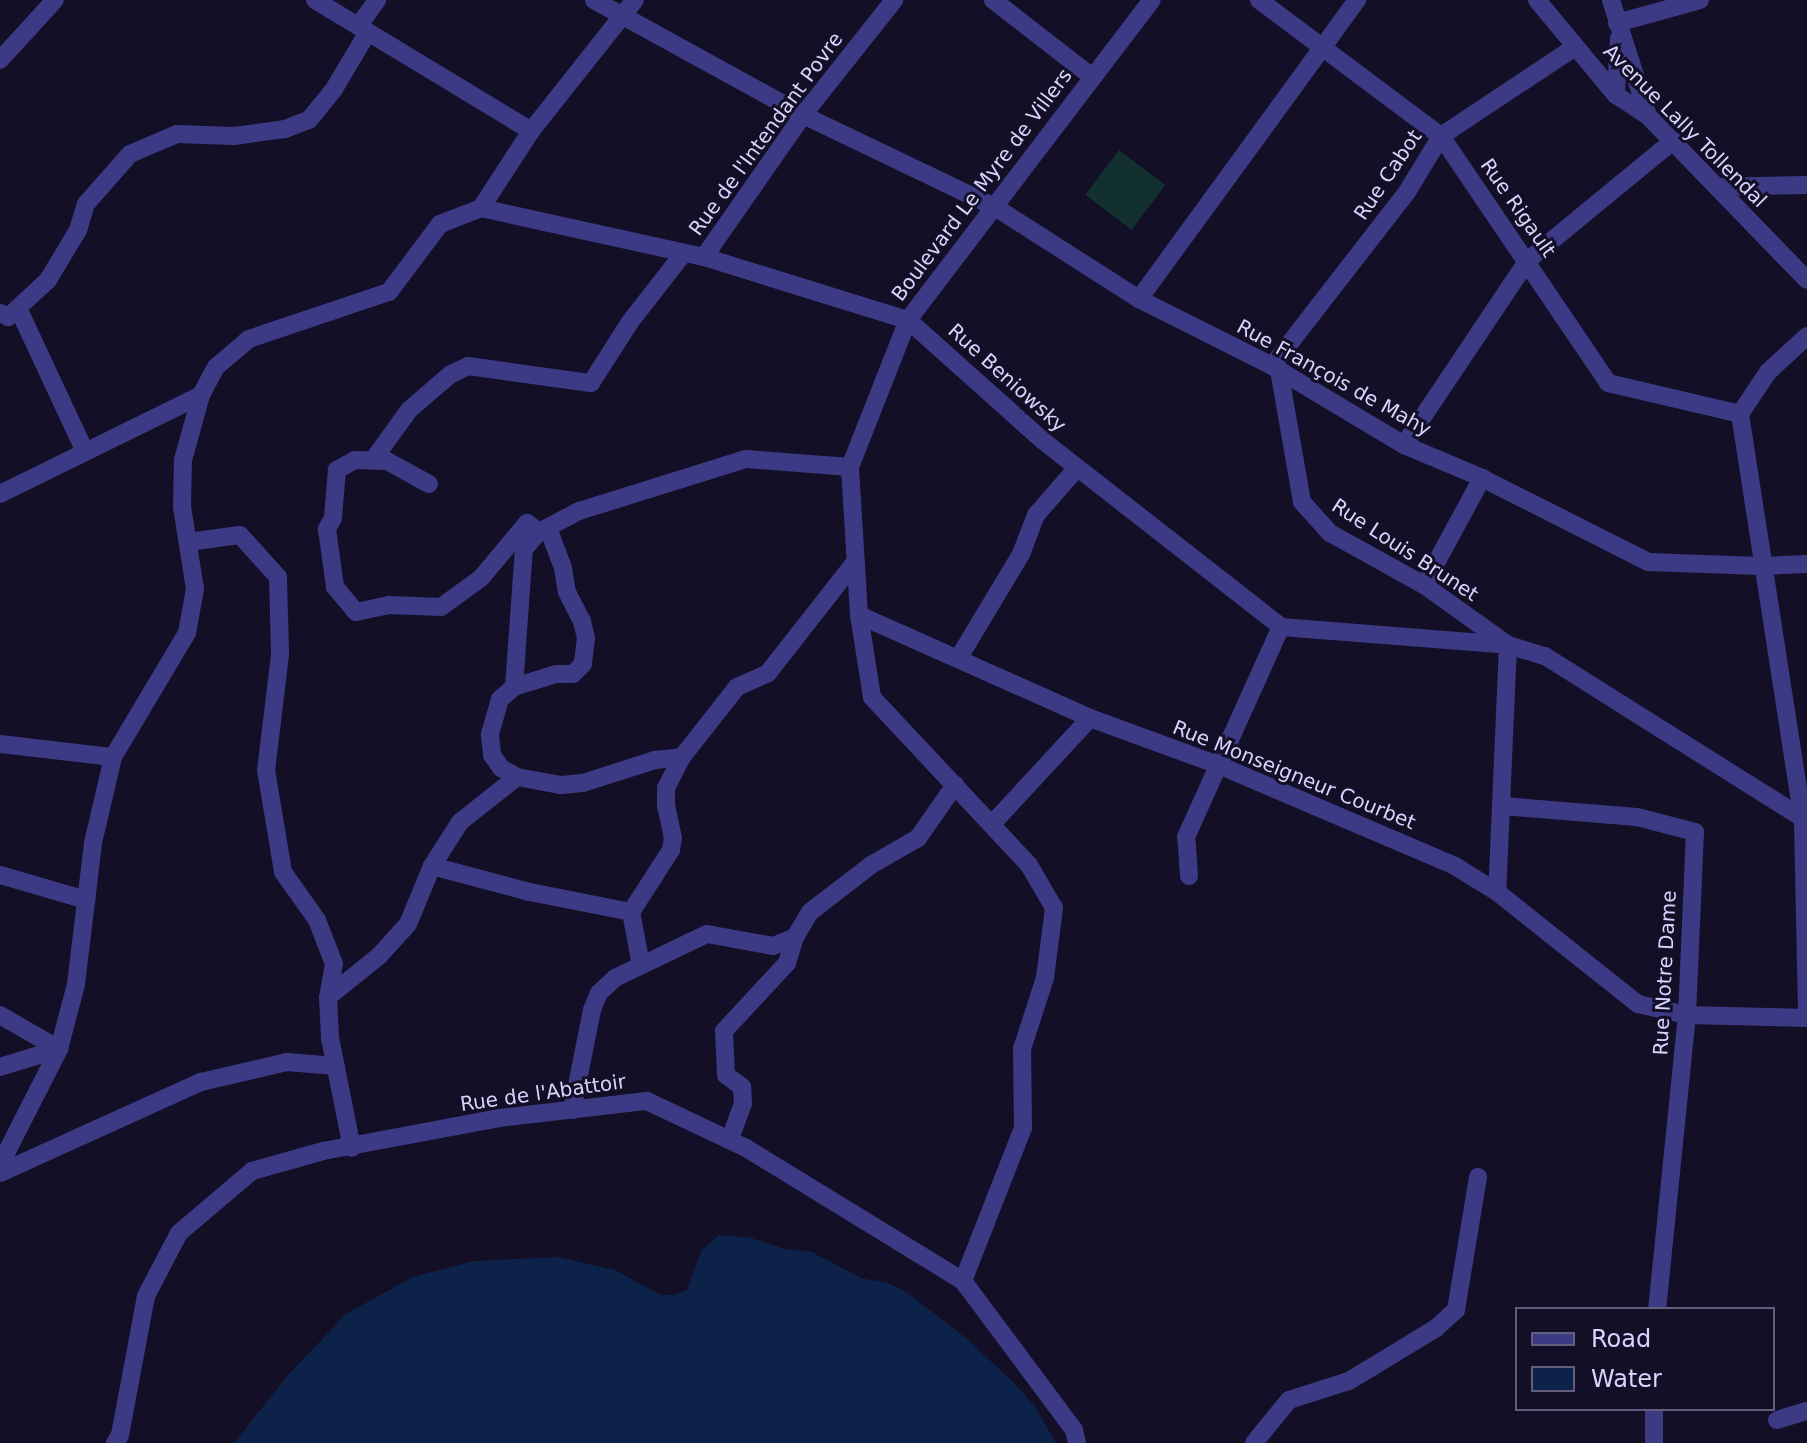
<!DOCTYPE html>
<meta charset="utf-8">
<style>
body{margin:0}
#map{position:relative;width:1807px;height:1443px;overflow:hidden;background:#130f26;font-family:"DejaVu Sans",sans-serif}
div>[style]{position:absolute}
[style*='--x']{left:calc(var(--x)*1px);top:calc(var(--y)*1px);width:calc(var(--w)*1px);rotate:calc(var(--a)*1deg)}
.green>*{inset:0;background:#12302f;transform-origin:0 0}
.water>*{inset:0;background:#0c2248}
.minor>*{height:18px;margin:-9px;padding:0 9px;transform-origin:9px;border-radius:9px;background:#3d3a85}
span{translate:-50% -50%;white-space:nowrap;text-align:center;line-height:1.15;-webkit-text-stroke:6px #130f26;paint-order:stroke}
.street-label{font-size:20px;color:#d9d4ff}
.legend{position:absolute;left:1515px;top:1307px;width:260px;height:104px;box-sizing:border-box;background:#130f26;border:2px solid #625e7d;margin:0;padding:10px 14px;list-style:none;font-size:24px;color:#d9d4ff}
.legend li{display:flex;align-items:center;gap:16px;height:40px}
.legend b{width:40px;border:2px solid #625e7d}
</style>
<div id="map">
<div class="green">
<i style="left:1119px;top:150px;width:58px;height:56px;rotate:37deg"></i>
</div>
<div class="water">
<i style="clip-path:polygon(719px 1235px,751px 1238px,785px 1249px,812px 1252px,861px 1278px,888px 1283px,908px 1293px,966px 1338px,1014px 1383px,1034px 1405px,1056px 1443px,234px 1443px,288px 1375px,346px 1314px,413px 1277px,474px 1261px,558px 1257px,615px 1270px,661px 1295px,673px 1295px,687px 1290px,701px 1251px)"></i>
</div>
<div class="minor">
<i style="--x:315;--y:0;--w:253;--a:31.2"></i>
<i style="--x:594;--y:0;--w:239;--a:28.8"></i>
<i style="--x:803;--y:115;--w:213;--a:25.6"></i>
<i style="--x:995;--y:207;--w:171;--a:32.6"></i>
<i style="--x:1139;--y:299;--w:149;--a:26.7"></i>
<i style="--x:1272;--y:366;--w:154;--a:30.9"></i>
<i style="--x:1404;--y:445;--w:85;--a:22.9"></i>
<i style="--x:1482;--y:478;--w:186;--a:26.8"></i>
<i style="--x:1648;--y:562;--w:113;--a:2"></i>
<i style="--x:1761;--y:566;--w:46;--a:-2.5"></i>
<i style="--x:993;--y:0;--w:124;--a:37.8"></i>
<i style="--x:1259;--y:0;--w:227;--a:36.8"></i>
<i style="--x:1441;--y:136;--w:298;--a:55.9"></i>
<i style="--x:1608;--y:383;--w:136;--a:13.2"></i>
<i style="--x:1537;--y:0;--w:124;--a:50.3"></i>
<i style="--x:1616;--y:95;--w:38;--a:33"></i>
<i style="--x:1648;--y:116;--w:228;--a:45.9"></i>
<i style="--x:1611;--y:0;--w:122;--a:72.3"></i>
<i style="--x:1617;--y:23;--w:86;--a:-15.5"></i>
<i style="--x:359;--y:25;--w:31;--a:-54"></i>
<i style="--x:0;--y:60;--w:81;--a:-47.5"></i>
<i style="--x:1616;--y:95;--w:57;--a:-87"></i>
<i style="--x:1717;--y:187;--w:90;--a:-1.3"></i>
<i style="--x:481;--y:208;--w:92;--a:-57"></i>
<i style="--x:531;--y:131;--w:167;--a:-51.6"></i>
<i style="--x:704;--y:257;--w:173;--a:-55.1"></i>
<i style="--x:803;--y:115;--w:147;--a:-51.6"></i>
<i style="--x:1139;--y:299;--w:370;--a:-53.9"></i>
<i style="--x:18;--y:308;--w:159;--a:65"></i>
<i style="--x:0;--y:313;--w:9;--a:27"></i>
<i style="--x:8;--y:317;--w:54;--a:-42.8"></i>
<i style="--x:48;--y:280;--w:58;--a:-59"></i>
<i style="--x:78;--y:230;--w:27;--a:-73"></i>
<i style="--x:86;--y:204;--w:67;--a:-48.7"></i>
<i style="--x:130;--y:154;--w:51;--a:-23.1"></i>
<i style="--x:177;--y:134;--w:57;--a:2"></i>
<i style="--x:234;--y:136;--w:51;--a:-7.8"></i>
<i style="--x:285;--y:129;--w:26;--a:-21"></i>
<i style="--x:309;--y:120;--w:40;--a:-51"></i>
<i style="--x:334;--y:89;--w:66;--a:-59.2"></i>
<i style="--x:1807;--y:336;--w:53;--a:137.3"></i>
<i style="--x:1768;--y:372;--w:50;--a:123.7"></i>
<i style="--x:1740;--y:414;--w:412;--a:81.2"></i>
<i style="--x:1803;--y:821;--w:194;--a:88.8"></i>
<i style="--x:1272;--y:366;--w:220;--a:-52.2"></i>
<i style="--x:1407;--y:192;--w:66;--a:-58.7"></i>
<i style="--x:1441;--y:136;--w:161;--a:-33.6"></i>
<i style="--x:1279;--y:370;--w:134;--a:80.1"></i>
<i style="--x:1302;--y:502;--w:42;--a:47.9"></i>
<i style="--x:1330;--y:533;--w:107;--a:29"></i>
<i style="--x:1424;--y:585;--w:103;--a:35.5"></i>
<i style="--x:1508;--y:645;--w:39;--a:17"></i>
<i style="--x:1545;--y:656;--w:310;--a:32.2"></i>
<i style="--x:1404;--y:445;--w:223;--a:-56.2"></i>
<i style="--x:1528;--y:260;--w:188;--a:-39.4"></i>
<i style="--x:373;--y:460;--w:62;--a:-54.2"></i>
<i style="--x:409;--y:410;--w:55;--a:-40.6"></i>
<i style="--x:451;--y:374;--w:19;--a:-25"></i>
<i style="--x:468;--y:366;--w:124;--a:7.9"></i>
<i style="--x:591;--y:383;--w:72;--a:-57.4"></i>
<i style="--x:630;--y:322;--w:86;--a:-52.1"></i>
<i style="--x:429;--y:484;--w:48;--a:-151.3"></i>
<i style="--x:387;--y:461;--w:32;--a:-178"></i>
<i style="--x:355;--y:460;--w:21;--a:151"></i>
<i style="--x:337;--y:470;--w:48;--a:94.8"></i>
<i style="--x:333;--y:518;--w:13;--a:119"></i>
<i style="--x:327;--y:529;--w:59;--a:82.1"></i>
<i style="--x:335;--y:587;--w:33;--a:50"></i>
<i style="--x:356;--y:612;--w:34;--a:-12"></i>
<i style="--x:389;--y:605;--w:52;--a:2.2"></i>
<i style="--x:441;--y:607;--w:49;--a:-35.9"></i>
<i style="--x:481;--y:578;--w:72;--a:-50.1"></i>
<i style="--x:527;--y:523;--w:15;--a:37"></i>
<i style="--x:0;--y:494;--w:224;--a:-26.2"></i>
<i style="--x:201;--y:395;--w:32;--a:-62"></i>
<i style="--x:216;--y:367;--w:43;--a:-40.3"></i>
<i style="--x:249;--y:339;--w:148;--a:-18.6"></i>
<i style="--x:389;--y:292;--w:85;--a:-53.1"></i>
<i style="--x:440;--y:224;--w:44;--a:-21.3"></i>
<i style="--x:481;--y:208;--w:228;--a:12.4"></i>
<i style="--x:704;--y:257;--w:214;--a:17.2"></i>
<i style="--x:908;--y:320;--w:180;--a:41.8"></i>
<i style="--x:1042;--y:440;--w:303;--a:38"></i>
<i style="--x:1281;--y:627;--w:228;--a:4.5"></i>
<i style="--x:1508;--y:645;--w:247;--a:92.5"></i>
<i style="--x:548;--y:528;--w:43;--a:69.4"></i>
<i style="--x:563;--y:568;--w:24;--a:81"></i>
<i style="--x:567;--y:592;--w:33;--a:63"></i>
<i style="--x:582;--y:621;--w:17;--a:77"></i>
<i style="--x:586;--y:638;--w:26;--a:97"></i>
<i style="--x:583;--y:664;--w:14;--a:135"></i>
<i style="--x:573;--y:674;--w:17;--a:180"></i>
<i style="--x:556;--y:674;--w:44;--a:162.8"></i>
<i style="--x:514;--y:687;--w:18;--a:139"></i>
<i style="--x:500;--y:699;--w:37;--a:106"></i>
<i style="--x:490;--y:735;--w:20;--a:84"></i>
<i style="--x:492;--y:755;--w:16;--a:55"></i>
<i style="--x:501;--y:768;--w:18;--a:29"></i>
<i style="--x:517;--y:777;--w:45;--a:10.3"></i>
<i style="--x:561;--y:785;--w:22;--a:-5"></i>
<i style="--x:583;--y:783;--w:76;--a:-17.7"></i>
<i style="--x:655;--y:760;--w:27;--a:-6"></i>
<i style="--x:188;--y:542;--w:52;--a:-7.7"></i>
<i style="--x:240;--y:535;--w:57;--a:47.9"></i>
<i style="--x:278;--y:577;--w:78;--a:88.5"></i>
<i style="--x:280;--y:655;--w:116;--a:96.9"></i>
<i style="--x:266;--y:770;--w:103;--a:80.5"></i>
<i style="--x:283;--y:872;--w:59;--a:54.7"></i>
<i style="--x:317;--y:920;--w:47;--a:68.9"></i>
<i style="--x:334;--y:964;--w:34;--a:100"></i>
<i style="--x:328;--y:997;--w:41;--a:87.2"></i>
<i style="--x:330;--y:1038;--w:112;--a:78.7"></i>
<i style="--x:1424;--y:585;--w:122;--a:-61.5"></i>
<i style="--x:859;--y:615;--w:253;--a:24"></i>
<i style="--x:1090;--y:718;--w:140;--a:20.1"></i>
<i style="--x:1221;--y:766;--w:254;--a:23.1"></i>
<i style="--x:1455;--y:866;--w:49;--a:31.8"></i>
<i style="--x:1497;--y:892;--w:180;--a:38.5"></i>
<i style="--x:1638;--y:1004;--w:50;--a:12.7"></i>
<i style="--x:1687;--y:1015;--w:120;--a:1.4"></i>
<i style="--x:958;--y:659;--w:122;--a:-59"></i>
<i style="--x:1021;--y:554;--w:42;--a:-69"></i>
<i style="--x:1036;--y:515;--w:62;--a:-48.9"></i>
<i style="--x:514;--y:687;--w:138;--a:-85.9"></i>
<i style="--x:524;--y:549;--w:23;--a:-49"></i>
<i style="--x:539;--y:532;--w:45;--a:-27.7"></i>
<i style="--x:579;--y:511;--w:175;--a:-17.3"></i>
<i style="--x:746;--y:459;--w:104;--a:4.4"></i>
<i style="--x:0;--y:744;--w:114;--a:6.6"></i>
<i style="--x:1503;--y:806;--w:134;--a:4.7"></i>
<i style="--x:1637;--y:817;--w:60;--a:14.5"></i>
<i style="--x:1695;--y:832;--w:183;--a:92.5"></i>
<i style="--x:1687;--y:1015;--w:296;--a:95.8"></i>
<i style="--x:992;--y:824;--w:144;--a:-47.2"></i>
<i style="--x:432;--y:866;--w:52;--a:-57.5"></i>
<i style="--x:460;--y:822;--w:73;--a:-38.3"></i>
<i style="--x:0;--y:875;--w:90;--a:16.2"></i>
<i style="--x:1189;--y:876;--w:39;--a:-94"></i>
<i style="--x:1186;--y:837;--w:230;--a:-65.7"></i>
<i style="--x:631;--y:912;--w:54;--a:79.3"></i>
<i style="--x:328;--y:997;--w:65;--a:-38.8"></i>
<i style="--x:379;--y:956;--w:43;--a:-47.8"></i>
<i style="--x:408;--y:924;--w:63;--a:-67.5"></i>
<i style="--x:432;--y:866;--w:101;--a:14.9"></i>
<i style="--x:530;--y:892;--w:103;--a:11.2"></i>
<i style="--x:631;--y:912;--w:74;--a:-57.2"></i>
<i style="--x:671;--y:850;--w:12;--a:-81"></i>
<i style="--x:673;--y:838;--w:33;--a:-102"></i>
<i style="--x:666;--y:806;--w:18;--a:-90"></i>
<i style="--x:666;--y:788;--w:35;--a:-63"></i>
<i style="--x:682;--y:757;--w:89;--a:-51.8"></i>
<i style="--x:737;--y:687;--w:34;--a:-24"></i>
<i style="--x:768;--y:673;--w:141;--a:-51.9"></i>
<i style="--x:0;--y:1015;--w:68;--a:30"></i>
<i style="--x:0;--y:1067;--w:62;--a:-17"></i>
<i style="--x:572;--y:1110;--w:102;--a:-78.7"></i>
<i style="--x:592;--y:1010;--w:18;--a:-68"></i>
<i style="--x:599;--y:993;--w:22;--a:-43"></i>
<i style="--x:615;--y:978;--w:102;--a:-25.6"></i>
<i style="--x:707;--y:934;--w:67;--a:10.3"></i>
<i style="--x:773;--y:946;--w:24;--a:-22"></i>
<i style="--x:730;--y:1139;--w:37;--a:-70"></i>
<i style="--x:743;--y:1104;--w:17;--a:-93"></i>
<i style="--x:742;--y:1087;--w:20;--a:-143"></i>
<i style="--x:726;--y:1075;--w:44;--a:-92.6"></i>
<i style="--x:724;--y:1031;--w:93;--a:-47.2"></i>
<i style="--x:787;--y:963;--w:27;--a:-73"></i>
<i style="--x:795;--y:937;--w:29;--a:-59"></i>
<i style="--x:810;--y:912;--w:77;--a:-37.6"></i>
<i style="--x:871;--y:865;--w:54;--a:-29.9"></i>
<i style="--x:918;--y:838;--w:65;--a:-55.1"></i>
<i style="--x:0;--y:1165;--w:130;--a:-63"></i>
<i style="--x:59;--y:1049;--w:67;--a:-75.3"></i>
<i style="--x:76;--y:984;--w:142;--a:-83.1"></i>
<i style="--x:93;--y:843;--w:88;--a:-76.9"></i>
<i style="--x:113;--y:757;--w:144;--a:-59.2"></i>
<i style="--x:187;--y:633;--w:45;--a:-79.7"></i>
<i style="--x:195;--y:589;--w:83;--a:-99"></i>
<i style="--x:182;--y:507;--w:47;--a:-88.8"></i>
<i style="--x:183;--y:460;--w:67;--a:-74.5"></i>
<i style="--x:0;--y:1173;--w:221;--a:-24.4"></i>
<i style="--x:201;--y:1082;--w:88;--a:-13.1"></i>
<i style="--x:287;--y:1062;--w:49;--a:4.7"></i>
<i style="--x:963;--y:1281;--w:164;--a:-68.6"></i>
<i style="--x:1023;--y:1128;--w:79;--a:-90.7"></i>
<i style="--x:1022;--y:1049;--w:75;--a:-72.1"></i>
<i style="--x:1045;--y:978;--w:71;--a:-82.7"></i>
<i style="--x:1054;--y:908;--w:50;--a:-120.2"></i>
<i style="--x:1029;--y:865;--w:230;--a:-133.1"></i>
<i style="--x:872;--y:697;--w:83;--a:-99"></i>
<i style="--x:859;--y:615;--w:148;--a:-93.5"></i>
<i style="--x:850;--y:467;--w:158;--a:-68.5"></i>
<i style="--x:908;--y:320;--w:402;--a:-52.7"></i>
<i style="--x:1777;--y:1420;--w:31;--a:-17"></i>
<i style="--x:115;--y:1443;--w:9;--a:-58"></i>
<i style="--x:120;--y:1435;--w:141;--a:-79.4"></i>
<i style="--x:146;--y:1296;--w:71;--a:-62.4"></i>
<i style="--x:179;--y:1233;--w:96;--a:-40.3"></i>
<i style="--x:252;--y:1171;--w:74;--a:-15.7"></i>
<i style="--x:323;--y:1151;--w:179;--a:-10.6"></i>
<i style="--x:499;--y:1118;--w:149;--a:-6.6"></i>
<i style="--x:647;--y:1101;--w:110;--a:25.4"></i>
<i style="--x:746;--y:1148;--w:255;--a:31.5"></i>
<i style="--x:963;--y:1281;--w:186;--a:53.3"></i>
<i style="--x:1074;--y:1430;--w:13;--a:77"></i>
<i style="--x:1254;--y:1443;--w:55;--a:-50.9"></i>
<i style="--x:1289;--y:1400;--w:63;--a:-17.6"></i>
<i style="--x:1349;--y:1381;--w:102;--a:-31.3"></i>
<i style="--x:1436;--y:1328;--w:27;--a:-42"></i>
<i style="--x:1456;--y:1310;--w:135;--a:-80.6"></i>
<i style="--x:1654;--y:1443;--w:34;--a:-90"></i>
</div>
<div class="street-label">
<span style="left:1685px;top:126px;rotate:45deg">Avenue Lally Tollendal</span>
<span style="left:766px;top:134px;rotate:-54deg">Rue de l'Intendant Povre</span>
<span style="left:1388px;top:175px;rotate:-56deg">Rue Cabot</span>
<span style="left:982px;top:185px;rotate:-53deg">Boulevard Le Myre de Villers</span>
<span style="left:1518px;top:208px;rotate:55deg">Rue Rigault</span>
<span style="left:1007px;top:378px;rotate:42deg">Rue Beniowsky</span>
<span style="left:1334px;top:378px;rotate:29deg">Rue François de Mahy</span>
<span style="left:1405px;top:550px;rotate:33deg">Rue Louis Brunet</span>
<span style="left:1294px;top:775px;rotate:22deg">Rue Monseigneur Courbet</span>
<span style="left:1665px;top:973px;rotate:-87deg">Rue Notre Dame</span>
<span style="left:543px;top:1093px;rotate:-8deg">Rue de l'Abattoir</span>
</div>
<ul class="legend">
<li><b style="height:10px;background:#3d3a85"></b>Road</li>
<li><b style="height:22px;background:#0c2248"></b>Water</li>
</ul>
</div>
